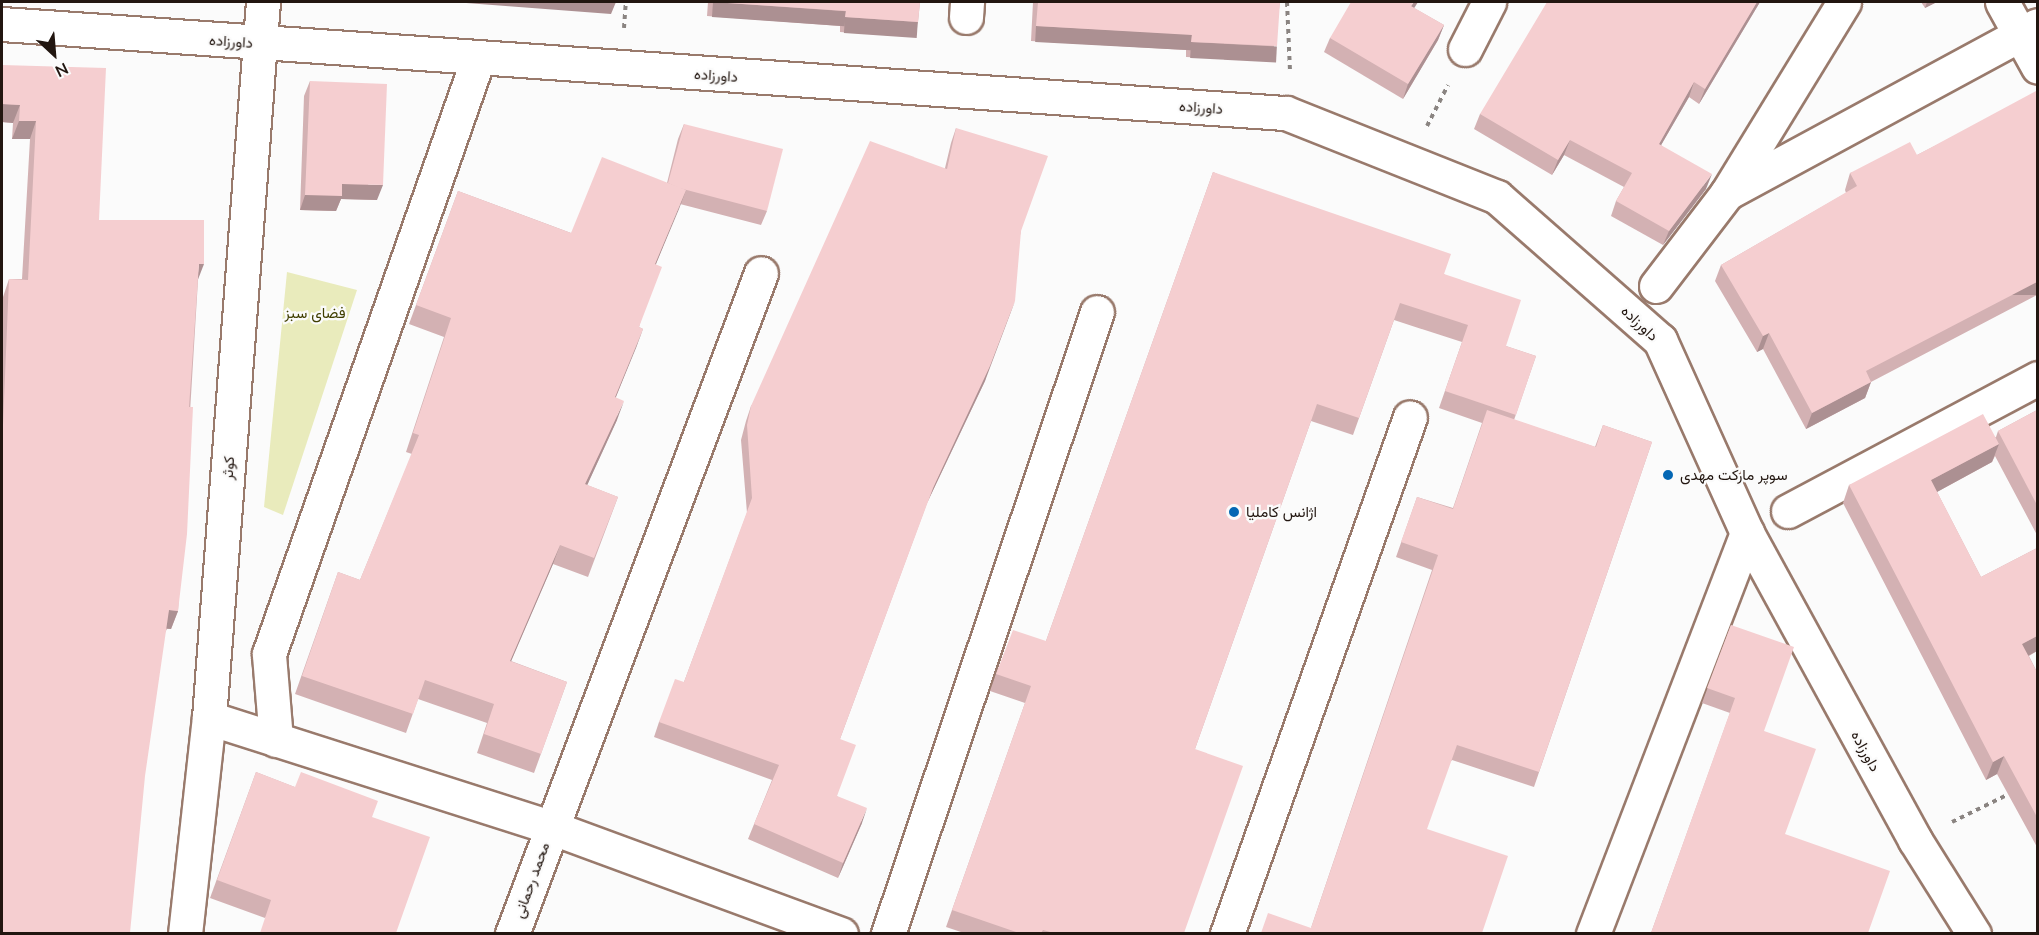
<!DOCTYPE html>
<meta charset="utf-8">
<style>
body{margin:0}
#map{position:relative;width:2039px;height:935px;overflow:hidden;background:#fbfbfb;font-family:Mulish,Vazirmatn,sans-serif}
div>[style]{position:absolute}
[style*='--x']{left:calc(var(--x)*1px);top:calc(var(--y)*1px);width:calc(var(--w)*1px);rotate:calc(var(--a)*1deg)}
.green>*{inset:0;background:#e9ebbc}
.path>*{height:4px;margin-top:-2px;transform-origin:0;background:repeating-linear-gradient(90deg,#8a8481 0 4.5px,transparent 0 9px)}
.roads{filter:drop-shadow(2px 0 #997a6c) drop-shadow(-2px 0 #997a6c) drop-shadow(0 2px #997a6c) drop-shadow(0 -2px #997a6c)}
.minor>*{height:33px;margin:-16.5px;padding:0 16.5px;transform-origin:16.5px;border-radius:16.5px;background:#fff}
.wall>*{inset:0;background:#d3b1b3}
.shaded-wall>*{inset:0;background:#ac9092;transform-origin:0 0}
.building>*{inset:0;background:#f5ced0}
.dots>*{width:16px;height:16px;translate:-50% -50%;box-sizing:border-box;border:3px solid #fbfbfb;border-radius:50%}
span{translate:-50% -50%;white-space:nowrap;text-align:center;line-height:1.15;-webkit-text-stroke:4.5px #fbfbfb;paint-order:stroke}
.street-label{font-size:15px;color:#221610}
.park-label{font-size:15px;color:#403f01}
.poi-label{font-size:15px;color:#221610}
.left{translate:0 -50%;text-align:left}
.frame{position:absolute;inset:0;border:3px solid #221610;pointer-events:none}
.north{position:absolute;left:24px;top:24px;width:60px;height:60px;-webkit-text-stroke:4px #fbfbfb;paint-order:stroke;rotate:154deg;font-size:16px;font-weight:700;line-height:24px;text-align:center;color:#221610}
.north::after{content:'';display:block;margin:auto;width:21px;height:27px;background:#221610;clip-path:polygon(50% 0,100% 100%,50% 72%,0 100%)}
</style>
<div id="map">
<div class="green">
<i style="clip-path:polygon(287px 272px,357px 290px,283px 515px,264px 507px)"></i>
</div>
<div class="path">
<i style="--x:1287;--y:2;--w:70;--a:87.5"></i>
<i style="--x:624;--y:28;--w:26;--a:-86"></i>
<i style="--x:1427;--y:126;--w:46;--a:-62.9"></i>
<i style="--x:1952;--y:822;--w:68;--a:-26.2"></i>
</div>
<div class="roads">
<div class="minor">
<i style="--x:2002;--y:2;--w:74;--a:61"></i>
<i style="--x:966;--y:17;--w:15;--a:-86"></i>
<i style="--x:2;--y:24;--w:1287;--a:3.97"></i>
<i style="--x:1286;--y:113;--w:227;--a:21.7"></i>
<i style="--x:1497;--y:197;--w:217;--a:41.3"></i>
<i style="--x:1660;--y:340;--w:212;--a:65.7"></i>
<i style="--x:1747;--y:533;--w:350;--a:61.3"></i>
<i style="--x:1915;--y:840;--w:111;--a:57.9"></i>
<i style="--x:1465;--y:49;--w:53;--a:-62.9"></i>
<i style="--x:1727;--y:193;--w:353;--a:-28.4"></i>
<i style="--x:1656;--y:286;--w:117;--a:-52.6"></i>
<i style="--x:1727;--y:193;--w:224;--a:-58.5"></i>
<i style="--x:1788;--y:511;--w:283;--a:-28"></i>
<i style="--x:209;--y:718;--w:358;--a:17.7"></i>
<i style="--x:550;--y:827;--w:310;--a:20.2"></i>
<i style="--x:276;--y:740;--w:86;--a:-94.7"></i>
<i style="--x:269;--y:654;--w:631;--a:-70.65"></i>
<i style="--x:185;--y:934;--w:217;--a:-83.7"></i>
<i style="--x:209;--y:718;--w:718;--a:-85.69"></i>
<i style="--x:512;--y:934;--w:706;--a:-69.36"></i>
<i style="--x:888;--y:934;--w:656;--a:-71.43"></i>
<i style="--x:1227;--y:934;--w:548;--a:-70.51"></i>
<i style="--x:1593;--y:934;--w:430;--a:-69"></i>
</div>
</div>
<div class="wall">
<i style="clip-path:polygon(708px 2px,920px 2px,918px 22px,913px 37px,840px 32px,840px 26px,707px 16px)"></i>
<i style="clip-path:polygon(1033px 2px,1280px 2px,1272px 61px,1186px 57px,1186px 50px,1031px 41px)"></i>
<i style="clip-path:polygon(1760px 2px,1699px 104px,1689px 97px,1661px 145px,1706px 189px,1663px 245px,1611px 216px,1616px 201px,1624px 187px,1564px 155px,1552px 175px,1474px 129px,1480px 114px)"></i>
<i style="clip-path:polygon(1921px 2px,1937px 2px,1925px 8px)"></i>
<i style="clip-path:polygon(1414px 8px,1444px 25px,1438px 40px,1403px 99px,1324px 52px,1330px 38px)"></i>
<i style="clip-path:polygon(2px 65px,99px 220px,198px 280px,178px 611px,171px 629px,167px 629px,2px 933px,2px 327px,3px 297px,9px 279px,22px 279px,30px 139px,12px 139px,13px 123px,2px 122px)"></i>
<i style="clip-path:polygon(310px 81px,377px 200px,341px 199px,336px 211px,300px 210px,304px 96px)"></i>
<i style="clip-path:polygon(2037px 94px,2037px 295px,1871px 382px,1865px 398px,1806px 429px,1763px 349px,1757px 352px,1715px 281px,1721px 265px,1846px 193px,1845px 190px,1850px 173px,1917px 155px)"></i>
<i style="clip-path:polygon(684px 124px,767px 211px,761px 225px,680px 204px,656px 264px,639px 327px,643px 329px,616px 397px,617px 420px,587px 485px,618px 497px,588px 577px,553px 564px,511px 661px,567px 682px,534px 773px,477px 753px,487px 723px,418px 699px,406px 733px,295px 694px,338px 572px,360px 580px,412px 454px,406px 452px,444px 337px,409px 324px,458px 191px,571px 233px,667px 183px,678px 139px)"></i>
<i style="clip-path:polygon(956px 128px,1021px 231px,985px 381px,927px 503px,840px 739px,837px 796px,862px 823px,838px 878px,748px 839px,772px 780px,654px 737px,659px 722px,684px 682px,747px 513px,741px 440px,746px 421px,751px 406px,945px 168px,951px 143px)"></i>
<i style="clip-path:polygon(1213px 172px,1444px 274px,1506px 346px,1536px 356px,1514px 420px,1595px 447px,1603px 425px,1652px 442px,1534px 787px,1452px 760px,1311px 928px,1432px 570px,1396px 557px,1417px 497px,1453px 508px,1482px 423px,1439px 408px,1462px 342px,1394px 320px,1353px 435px,1311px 421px,1195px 749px,1184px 933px,964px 933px,946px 927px,1025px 703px,990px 691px,998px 668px,1046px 641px)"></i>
<i style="clip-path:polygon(2037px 410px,2037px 535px,1995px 456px,1992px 462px,1937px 492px,1981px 577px,2037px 548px,2037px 651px,2029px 656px,2037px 672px,2037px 847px,1997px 774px,1986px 780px,1843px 503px,1849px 485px,1996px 437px,1998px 431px)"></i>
<i style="clip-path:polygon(1731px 625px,1764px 731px,1785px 834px,1651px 933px,1730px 713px,1702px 703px)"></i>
<i style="clip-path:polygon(256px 772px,372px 817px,265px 918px,210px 898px)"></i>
</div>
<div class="shaded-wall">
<i style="clip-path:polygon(453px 2px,616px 2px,611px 14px)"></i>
<i style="left:713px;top:2px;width:133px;height:15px;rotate:4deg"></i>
<i style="clip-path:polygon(1414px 2px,1418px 2px,1406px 21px,1411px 6px)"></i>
<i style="clip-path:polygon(1757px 2px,1760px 2px,1699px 104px,1705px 89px)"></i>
<i style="clip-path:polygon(1927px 2px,1937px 2px,1925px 8px)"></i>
<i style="left:845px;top:17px;width:73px;height:16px;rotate:4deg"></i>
<i style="clip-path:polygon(1444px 25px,1438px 40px,1403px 99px,1408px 84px)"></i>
<i style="left:1036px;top:26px;width:156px;height:16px;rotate:3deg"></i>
<i style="left:1191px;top:42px;width:86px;height:16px;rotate:3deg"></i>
<i style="clip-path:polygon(1694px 82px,1689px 97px,1653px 159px,1659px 144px)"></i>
<i style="clip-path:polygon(2px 104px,20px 105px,13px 123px,2px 122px)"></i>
<i style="clip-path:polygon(19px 121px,36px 121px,30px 139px,12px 139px)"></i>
<i style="clip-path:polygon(1570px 140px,1564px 155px,1552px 175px,1558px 160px)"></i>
<i style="clip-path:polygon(1712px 174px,1706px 189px,1663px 245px,1669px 231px)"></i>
<i style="clip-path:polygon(342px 184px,383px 185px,377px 200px,341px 199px,336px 211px,300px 210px,305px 195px)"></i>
<i style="clip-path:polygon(686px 190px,679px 209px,648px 283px,655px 264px)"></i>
<i style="clip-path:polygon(199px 264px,204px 264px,197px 282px)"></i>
<i style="left:2037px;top:282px;width:13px;height:193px;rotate:90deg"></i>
<i style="clip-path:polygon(1015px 301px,985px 381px,927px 503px,933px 488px)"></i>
<i style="clip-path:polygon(643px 329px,636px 348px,608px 416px,615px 397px)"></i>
<i style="clip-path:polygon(1769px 333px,1763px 349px,1757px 352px,1763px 336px)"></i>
<i style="clip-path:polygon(1871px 382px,1865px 398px,1806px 429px,1812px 413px)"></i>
<i style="clip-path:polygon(624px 401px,617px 420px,579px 503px,585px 484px)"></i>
<i style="clip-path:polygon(1999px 444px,1992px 462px,1924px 499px,1931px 480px)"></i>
<i style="clip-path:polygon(560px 545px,553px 564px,503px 680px,510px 661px)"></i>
<i style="clip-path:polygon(169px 610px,178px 611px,171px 629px,163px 628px)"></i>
<i style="clip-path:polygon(2037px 636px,2037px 651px,2016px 662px,2022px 644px)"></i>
<i style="clip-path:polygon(2004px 756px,1997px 774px,1986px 780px,1993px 762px)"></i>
<i style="clip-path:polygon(867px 808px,862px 823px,838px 878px,843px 863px)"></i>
</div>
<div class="building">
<i style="clip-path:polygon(713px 2px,920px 2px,918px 22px,845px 17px,846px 11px)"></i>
<i style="clip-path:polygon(1038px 2px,1280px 2px,1277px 46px,1191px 42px,1192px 35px,1036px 26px)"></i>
<i style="clip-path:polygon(1351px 2px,1414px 2px,1411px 6px,1444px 25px,1408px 84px,1330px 38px)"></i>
<i style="clip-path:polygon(1547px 2px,1757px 2px,1705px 89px,1694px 82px,1659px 144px,1712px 174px,1669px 231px,1616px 201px,1632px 173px,1570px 140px,1558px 160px,1480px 114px)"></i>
<i style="clip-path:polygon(2px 65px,106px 68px,99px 220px,204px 220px,204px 264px,199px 264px,189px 407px,193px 407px,187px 534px,178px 611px,169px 610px,145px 776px,130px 933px,2px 933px,2px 425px,3px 425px,9px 279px,28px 280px,36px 121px,19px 121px,20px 105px,2px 104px)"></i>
<i style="clip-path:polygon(310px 81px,387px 84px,383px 185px,342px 184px,342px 196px,305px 195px)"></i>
<i style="clip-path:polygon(2036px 91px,2037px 94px,2037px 282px,1866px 371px,1871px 382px,1812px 413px,1769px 333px,1763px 336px,1721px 265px,1857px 186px,1850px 173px,1910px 142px,1917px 155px)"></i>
<i style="clip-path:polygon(684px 124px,783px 149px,767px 211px,679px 188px,668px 183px)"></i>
<i style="clip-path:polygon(956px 128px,1048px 156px,1021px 231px,1015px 301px,990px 366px,933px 488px,840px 739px,856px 745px,837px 796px,867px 808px,843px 863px,754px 824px,779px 765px,659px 722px,675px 679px,684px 682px,752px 498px,747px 425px,751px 406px,870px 141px,947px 169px)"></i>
<i style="clip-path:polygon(602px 157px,686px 190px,655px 264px,662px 267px,639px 327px,643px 329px,615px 397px,624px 401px,585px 484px,618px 497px,594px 558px,560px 545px,510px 661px,567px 682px,541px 754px,484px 734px,494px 704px,425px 680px,413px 714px,302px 676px,338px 572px,360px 580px,419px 435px,413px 433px,451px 318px,416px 305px,458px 191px,571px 233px)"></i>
<i style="clip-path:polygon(1213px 172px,1451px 254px,1444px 274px,1521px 300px,1506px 346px,1536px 356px,1516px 415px,1445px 391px,1468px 325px,1400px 303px,1359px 418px,1317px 404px,1195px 749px,1243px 766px,1184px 933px,1054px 933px,1043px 930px,1041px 933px,1019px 933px,952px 910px,1031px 686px,996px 674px,1013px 630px,1046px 641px)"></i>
<i style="clip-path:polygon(1487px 410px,1596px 447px,1603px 425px,1652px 442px,1539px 772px,1457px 745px,1427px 829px,1508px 856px,1482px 933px,1261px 933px,1268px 913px,1311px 928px,1438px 555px,1401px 542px,1417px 497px,1453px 509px)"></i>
<i style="clip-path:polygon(2037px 410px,2037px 505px,1998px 431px)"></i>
<i style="clip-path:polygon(1983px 414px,1999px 444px,1931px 480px,1981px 577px,2037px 548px,2037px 636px,2022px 644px,2037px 672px,2037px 817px,2004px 756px,1993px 762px,1849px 485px)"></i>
<i style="clip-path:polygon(1731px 625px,1794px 647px,1764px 731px,1816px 749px,1785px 834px,1890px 871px,1868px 933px,1651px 933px,1735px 698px,1707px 688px)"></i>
<i style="clip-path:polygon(256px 772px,295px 787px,301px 772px,378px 801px,372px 817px,430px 837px,396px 933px,260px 933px,271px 900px,217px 880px)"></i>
</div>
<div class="dots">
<i style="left:1668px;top:475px;background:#0467b4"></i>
<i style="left:1234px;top:512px;background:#0467b4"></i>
</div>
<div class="street-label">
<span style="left:231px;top:41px;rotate:4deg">داورزاده</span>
<span style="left:716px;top:75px;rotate:4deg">داورزاده</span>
<span style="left:1201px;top:107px;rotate:4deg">داورزاده</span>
<span style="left:1640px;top:323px;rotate:43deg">داورزاده</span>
<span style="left:228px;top:468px;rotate:-86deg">کوثر</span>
<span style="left:1866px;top:751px;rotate:61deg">داورزاده</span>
<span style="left:531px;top:880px;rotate:-70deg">محمد رحمانی</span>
</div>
<div class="park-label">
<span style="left:315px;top:313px">فضای سبز</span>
</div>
<div class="poi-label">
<span class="left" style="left:1680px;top:475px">سوپر مارکت مهدی</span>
<span class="left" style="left:1246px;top:512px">اژانس کاملیا</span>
</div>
<div class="frame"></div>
<div class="north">N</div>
</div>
